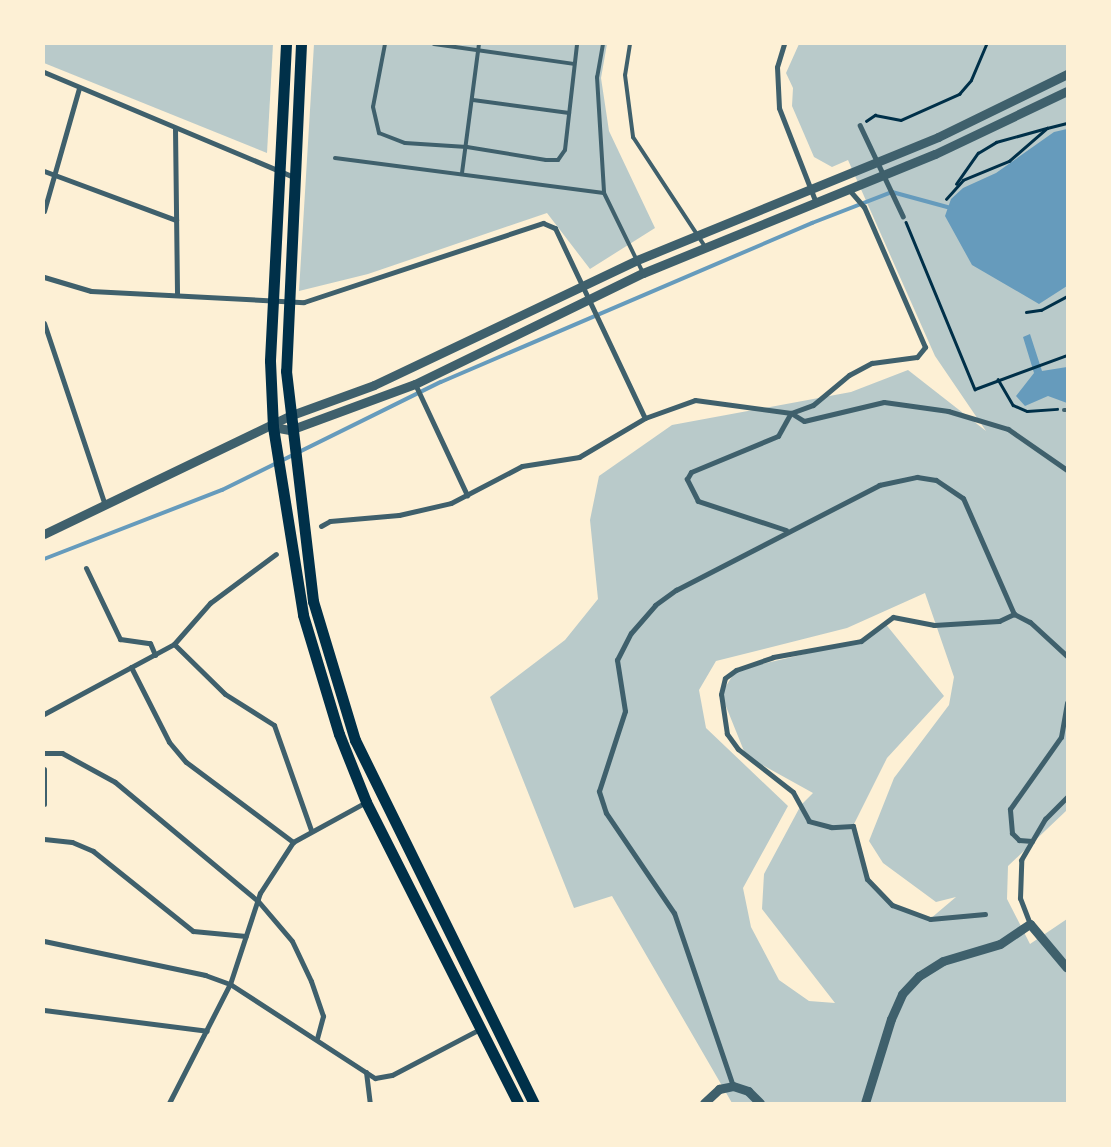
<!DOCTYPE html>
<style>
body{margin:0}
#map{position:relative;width:1111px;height:1147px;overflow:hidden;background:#fdf0d5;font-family:Helvetica,sans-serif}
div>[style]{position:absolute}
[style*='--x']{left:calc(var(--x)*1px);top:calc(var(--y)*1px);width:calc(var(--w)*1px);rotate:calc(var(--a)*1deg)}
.green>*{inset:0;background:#b9caca}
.water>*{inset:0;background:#669bbc}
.stream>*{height:4px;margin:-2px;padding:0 2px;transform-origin:2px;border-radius:2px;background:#669bbc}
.path>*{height:2.5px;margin:-1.25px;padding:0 1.25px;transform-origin:1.25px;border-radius:1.25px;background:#003049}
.service>*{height:4px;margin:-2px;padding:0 2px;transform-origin:2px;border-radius:2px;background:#3f606c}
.pedestrian>*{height:4.5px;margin:-2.25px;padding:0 2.25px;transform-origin:2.25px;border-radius:2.25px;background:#3f606c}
.minor>*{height:5px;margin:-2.5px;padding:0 2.5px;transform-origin:2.5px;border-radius:2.5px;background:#3f606c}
.tertiary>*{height:9px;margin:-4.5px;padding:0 4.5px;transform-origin:4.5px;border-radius:4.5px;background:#3f606c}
.trunk>*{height:11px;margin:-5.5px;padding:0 5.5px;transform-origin:5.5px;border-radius:5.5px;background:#003049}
span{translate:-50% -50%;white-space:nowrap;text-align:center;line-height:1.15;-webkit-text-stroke:4.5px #fdf0d5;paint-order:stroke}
.frame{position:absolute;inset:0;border:45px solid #fdf0d5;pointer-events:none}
</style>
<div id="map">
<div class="green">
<i style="clip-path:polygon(44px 44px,273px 44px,267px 153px,44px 63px)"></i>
<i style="clip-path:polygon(314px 44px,607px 44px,601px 78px,609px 131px,655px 228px,590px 269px,547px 213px,368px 274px,299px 291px)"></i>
<i style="clip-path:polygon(evenodd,799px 44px,1067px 44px,1067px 810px,1008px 866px,1007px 899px,1030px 944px,1067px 919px,1067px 1103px,732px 1103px,612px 896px,574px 908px,490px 697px,565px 640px,598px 599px,590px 520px,599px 476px,672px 425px,851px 392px,908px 370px,986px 431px,935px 356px,848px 160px,832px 167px,814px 157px,792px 106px,793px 88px,786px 73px,799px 44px,925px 593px,954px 677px,949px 705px,894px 778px,869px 841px,883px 863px,936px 902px,956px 897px,930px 919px,892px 905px,867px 879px,853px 826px,887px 758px,944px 696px,884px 622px,861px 641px,736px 670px,721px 694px,746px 756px,813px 793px,801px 805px,764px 874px,762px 909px,835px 1003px,809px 1001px,779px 980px,751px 927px,743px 888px,788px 806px,706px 728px,699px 690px,716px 661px,847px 628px,925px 593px)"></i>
</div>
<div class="water">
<i style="clip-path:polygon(1067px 129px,1067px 286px,1039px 304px,972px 265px,945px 216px,951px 199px,963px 188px,996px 173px,1054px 132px)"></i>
<i style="clip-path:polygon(1030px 334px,1042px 371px,1067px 367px,1067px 403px,1048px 396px,1025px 406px,1016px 396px,1034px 373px,1023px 337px)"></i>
</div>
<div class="stream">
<i style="--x:44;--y:559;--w:191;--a:-21.2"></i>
<i style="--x:222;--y:490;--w:244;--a:-26.3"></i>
<i style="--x:441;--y:382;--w:404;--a:-23.2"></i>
<i style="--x:812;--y:223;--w:86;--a:-21.2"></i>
<i style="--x:892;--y:192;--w:61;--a:15.2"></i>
</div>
<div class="path">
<i style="--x:866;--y:121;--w:11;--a:-34"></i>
<i style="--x:875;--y:115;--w:26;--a:11"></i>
<i style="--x:901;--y:120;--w:64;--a:-24.1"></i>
<i style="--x:959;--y:94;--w:18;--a:-49"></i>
<i style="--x:971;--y:80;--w:39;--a:-67"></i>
<i style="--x:956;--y:184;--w:38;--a:-55"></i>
<i style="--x:978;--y:153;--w:21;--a:-31"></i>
<i style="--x:996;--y:142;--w:53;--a:-15.4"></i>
<i style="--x:946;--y:199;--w:25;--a:-48"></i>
<i style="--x:963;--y:180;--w:50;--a:-22.4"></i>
<i style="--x:1009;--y:161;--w:50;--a:-41"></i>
<i style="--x:1047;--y:128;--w:21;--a:-14"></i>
<i style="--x:906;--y:222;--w:181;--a:67.6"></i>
<i style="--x:975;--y:389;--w:98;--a:-20.3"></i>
<i style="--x:1026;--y:312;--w:15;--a:-8"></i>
<i style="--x:1041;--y:310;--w:30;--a:-28"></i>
<i style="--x:998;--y:379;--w:30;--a:60"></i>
<i style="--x:1013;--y:405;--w:15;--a:23"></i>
<i style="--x:1027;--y:411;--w:30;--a:-4"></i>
</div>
<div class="service">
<i style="--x:385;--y:44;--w:64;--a:100.8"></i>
<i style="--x:373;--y:107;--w:27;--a:77"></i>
<i style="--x:379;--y:133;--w:28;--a:21"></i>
<i style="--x:405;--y:143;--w:62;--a:3.7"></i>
<i style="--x:467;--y:147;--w:80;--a:9.3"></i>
<i style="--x:546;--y:160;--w:12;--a:0"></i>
<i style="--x:558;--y:160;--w:12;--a:-55"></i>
<i style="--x:565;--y:150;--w:107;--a:-83.5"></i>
<i style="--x:434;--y:44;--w:141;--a:8.1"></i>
<i style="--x:603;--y:44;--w:34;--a:100"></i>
<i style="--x:597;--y:77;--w:116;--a:86.5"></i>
<i style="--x:630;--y:44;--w:31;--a:99"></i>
<i style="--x:625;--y:75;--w:63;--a:82.6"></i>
<i style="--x:633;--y:137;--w:133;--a:56.7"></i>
<i style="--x:473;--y:100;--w:97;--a:7.7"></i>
<i style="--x:335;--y:158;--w:271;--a:7.4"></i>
<i style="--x:604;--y:193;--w:89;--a:64"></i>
<i style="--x:462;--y:173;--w:130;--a:-82.5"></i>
</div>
<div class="pedestrian">
<i style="--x:860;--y:125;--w:101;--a:64.7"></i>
<i style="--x:1064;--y:410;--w:3;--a:0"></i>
</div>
<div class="minor">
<i style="--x:784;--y:44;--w:24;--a:107"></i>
<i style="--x:777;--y:67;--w:41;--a:87.2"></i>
<i style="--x:779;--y:108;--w:102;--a:68.7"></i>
<i style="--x:44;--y:72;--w:268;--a:22.8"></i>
<i style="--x:175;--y:128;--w:167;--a:89.3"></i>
<i style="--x:44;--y:171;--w:141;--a:20.4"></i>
<i style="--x:44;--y:211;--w:128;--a:-74.1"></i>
<i style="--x:44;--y:277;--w:49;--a:16.6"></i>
<i style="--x:91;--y:291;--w:213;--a:3"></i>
<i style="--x:304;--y:302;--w:252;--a:-18.3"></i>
<i style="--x:543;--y:223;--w:13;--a:23"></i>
<i style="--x:555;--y:228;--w:210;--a:64.7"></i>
<i style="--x:44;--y:323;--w:192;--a:71.5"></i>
<i style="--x:415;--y:384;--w:123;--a:64.9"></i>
<i style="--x:791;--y:413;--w:23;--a:-20"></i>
<i style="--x:813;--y:405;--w:47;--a:-39.8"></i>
<i style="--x:849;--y:375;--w:26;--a:-28"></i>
<i style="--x:872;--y:363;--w:45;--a:-7.6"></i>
<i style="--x:917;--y:357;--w:13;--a:-51"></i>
<i style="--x:925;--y:347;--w:153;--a:-113.5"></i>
<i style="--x:864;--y:207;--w:23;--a:-131"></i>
<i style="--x:321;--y:526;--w:10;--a:-29"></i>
<i style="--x:330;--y:521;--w:69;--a:-5"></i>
<i style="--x:399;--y:515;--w:53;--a:-13"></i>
<i style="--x:451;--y:503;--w:80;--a:-27.5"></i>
<i style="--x:522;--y:466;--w:58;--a:-9"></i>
<i style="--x:579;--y:457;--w:77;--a:-30.6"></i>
<i style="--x:645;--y:418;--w:53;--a:-19.8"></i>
<i style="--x:695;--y:400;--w:97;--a:7.7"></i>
<i style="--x:791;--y:413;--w:15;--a:32"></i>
<i style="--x:804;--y:421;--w:82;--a:-13.4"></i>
<i style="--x:884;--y:402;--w:65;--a:8"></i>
<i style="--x:948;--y:411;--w:63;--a:16.7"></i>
<i style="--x:1008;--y:429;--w:72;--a:34.8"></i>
<i style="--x:786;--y:530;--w:93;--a:-161.8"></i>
<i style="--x:698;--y:501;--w:25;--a:-117"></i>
<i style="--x:687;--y:479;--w:8;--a:-60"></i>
<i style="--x:691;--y:472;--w:94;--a:-22.5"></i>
<i style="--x:778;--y:436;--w:26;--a:-61"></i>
<i style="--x:86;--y:568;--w:79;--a:64.4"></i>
<i style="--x:120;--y:639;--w:30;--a:8"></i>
<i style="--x:150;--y:643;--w:13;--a:67"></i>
<i style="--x:174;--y:644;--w:71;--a:44.4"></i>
<i style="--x:225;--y:694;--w:58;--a:32.3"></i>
<i style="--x:274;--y:725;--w:111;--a:70.6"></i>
<i style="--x:131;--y:667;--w:84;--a:63.1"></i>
<i style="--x:169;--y:742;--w:26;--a:50"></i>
<i style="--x:186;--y:762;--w:134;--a:36.8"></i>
<i style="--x:44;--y:714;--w:148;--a:-28.3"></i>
<i style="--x:174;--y:644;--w:55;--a:-48.7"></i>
<i style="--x:210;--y:603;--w:82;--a:-36.6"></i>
<i style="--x:44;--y:753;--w:18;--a:0"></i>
<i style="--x:62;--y:753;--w:60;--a:28.7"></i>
<i style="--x:115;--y:782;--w:186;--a:39.8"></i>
<i style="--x:258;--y:901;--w:52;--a:49.6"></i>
<i style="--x:292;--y:941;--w:44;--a:64.6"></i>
<i style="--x:311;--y:981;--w:37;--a:71"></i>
<i style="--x:323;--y:1016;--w:23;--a:105"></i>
<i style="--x:44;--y:769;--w:35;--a:90"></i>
<i style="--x:44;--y:839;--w:28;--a:6"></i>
<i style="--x:72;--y:842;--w:23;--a:23"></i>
<i style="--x:93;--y:851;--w:128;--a:38.7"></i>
<i style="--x:193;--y:931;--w:53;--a:5.4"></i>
<i style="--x:1032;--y:841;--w:13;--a:-176"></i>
<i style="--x:1019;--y:840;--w:10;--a:-135"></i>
<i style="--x:1012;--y:833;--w:24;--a:-95"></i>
<i style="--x:1010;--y:809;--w:88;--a:-54.7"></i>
<i style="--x:1061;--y:737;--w:35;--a:-80"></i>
<i style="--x:985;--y:914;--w:55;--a:174.8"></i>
<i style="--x:930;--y:919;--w:40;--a:-159.8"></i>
<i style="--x:892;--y:905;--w:36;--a:-134"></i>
<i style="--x:867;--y:879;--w:55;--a:-104.8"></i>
<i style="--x:853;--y:826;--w:22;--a:177"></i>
<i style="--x:831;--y:827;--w:23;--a:-165"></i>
<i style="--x:809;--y:821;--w:33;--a:-119"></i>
<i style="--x:793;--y:792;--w:70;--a:-142"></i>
<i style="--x:738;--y:749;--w:19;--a:-126"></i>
<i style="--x:727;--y:734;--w:40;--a:-98.5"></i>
<i style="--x:721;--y:694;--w:16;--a:-76"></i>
<i style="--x:725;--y:678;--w:14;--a:-36"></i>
<i style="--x:736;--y:670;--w:39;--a:-19"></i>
<i style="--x:773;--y:657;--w:89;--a:-10.3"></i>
<i style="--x:861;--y:641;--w:40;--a:-37"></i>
<i style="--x:893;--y:617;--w:42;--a:11"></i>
<i style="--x:934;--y:625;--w:65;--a:-3.5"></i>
<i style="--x:999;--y:621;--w:17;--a:-25"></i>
<i style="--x:1030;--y:924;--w:28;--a:-111"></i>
<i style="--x:1020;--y:898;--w:38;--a:-88"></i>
<i style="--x:1021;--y:860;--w:48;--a:-59.7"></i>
<i style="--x:1045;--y:819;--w:31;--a:-45"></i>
<i style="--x:44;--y:941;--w:165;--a:11.9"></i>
<i style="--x:205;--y:975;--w:27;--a:20"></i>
<i style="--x:230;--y:984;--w:173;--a:33"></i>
<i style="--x:375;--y:1078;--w:17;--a:-10"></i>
<i style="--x:392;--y:1075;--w:99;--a:-27.6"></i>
<i style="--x:44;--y:1010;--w:164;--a:7.3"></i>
<i style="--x:366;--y:1072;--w:31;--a:83"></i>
<i style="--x:733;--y:1086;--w:183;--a:-108.8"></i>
<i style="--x:674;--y:913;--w:121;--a:-124.2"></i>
<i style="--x:606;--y:813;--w:23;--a:-108"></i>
<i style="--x:599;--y:791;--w:84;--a:-72"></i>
<i style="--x:625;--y:711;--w:52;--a:-98.9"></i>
<i style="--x:617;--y:660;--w:30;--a:-63"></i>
<i style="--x:631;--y:633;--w:37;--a:-49"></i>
<i style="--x:655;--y:605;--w:26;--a:-36"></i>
<i style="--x:676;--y:590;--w:229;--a:-27.3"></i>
<i style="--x:879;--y:485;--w:39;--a:-12"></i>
<i style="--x:917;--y:477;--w:19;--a:9"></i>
<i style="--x:936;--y:480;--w:32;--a:34"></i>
<i style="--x:963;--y:498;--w:127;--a:66.3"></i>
<i style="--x:1014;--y:614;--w:18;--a:27"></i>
<i style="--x:1030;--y:622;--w:50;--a:42.6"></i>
<i style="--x:169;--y:1103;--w:134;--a:-62.9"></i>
<i style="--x:230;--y:984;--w:96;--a:-71.8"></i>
<i style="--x:260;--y:893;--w:61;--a:-57.1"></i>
<i style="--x:293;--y:842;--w:83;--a:-28.7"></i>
</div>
<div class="tertiary">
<i style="--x:273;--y:427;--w:17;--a:10"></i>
<i style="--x:290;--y:430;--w:133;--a:-20.2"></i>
<i style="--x:415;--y:384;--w:254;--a:-26"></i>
<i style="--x:643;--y:273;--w:315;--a:-22.2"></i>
<i style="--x:935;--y:154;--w:146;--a:-25.5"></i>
<i style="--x:44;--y:534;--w:272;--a:-25.7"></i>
<i style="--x:289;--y:416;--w:90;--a:-20"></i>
<i style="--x:374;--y:385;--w:291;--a:-25.4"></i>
<i style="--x:637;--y:260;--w:325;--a:-22.2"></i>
<i style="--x:938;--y:137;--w:144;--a:-26"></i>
<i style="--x:704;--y:1103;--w:21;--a:-43"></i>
<i style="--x:719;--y:1089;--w:14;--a:-12"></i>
<i style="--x:733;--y:1086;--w:16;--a:18"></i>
<i style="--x:748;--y:1091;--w:17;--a:45"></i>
<i style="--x:865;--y:1103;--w:88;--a:-72.8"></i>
<i style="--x:891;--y:1019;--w:27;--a:-66"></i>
<i style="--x:902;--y:994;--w:25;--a:-47"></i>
<i style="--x:919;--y:976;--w:28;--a:-32"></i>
<i style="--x:943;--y:961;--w:59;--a:-16.6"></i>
<i style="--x:1000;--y:944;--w:36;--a:-34"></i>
<i style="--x:1030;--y:924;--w:57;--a:49.9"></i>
</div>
<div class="trunk">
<i style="--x:286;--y:44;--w:317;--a:92.9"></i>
<i style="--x:270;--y:361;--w:66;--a:87.4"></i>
<i style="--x:273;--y:427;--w:190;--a:80.9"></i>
<i style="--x:303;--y:615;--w:124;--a:73.2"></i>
<i style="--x:339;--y:734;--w:73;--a:68.3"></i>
<i style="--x:366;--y:802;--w:337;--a:63.2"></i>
<i style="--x:301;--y:44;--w:327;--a:92.6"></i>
<i style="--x:286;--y:371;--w:232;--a:83.3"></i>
<i style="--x:313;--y:601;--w:145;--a:73.2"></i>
<i style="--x:355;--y:740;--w:405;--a:63.8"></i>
</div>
<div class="frame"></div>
</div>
